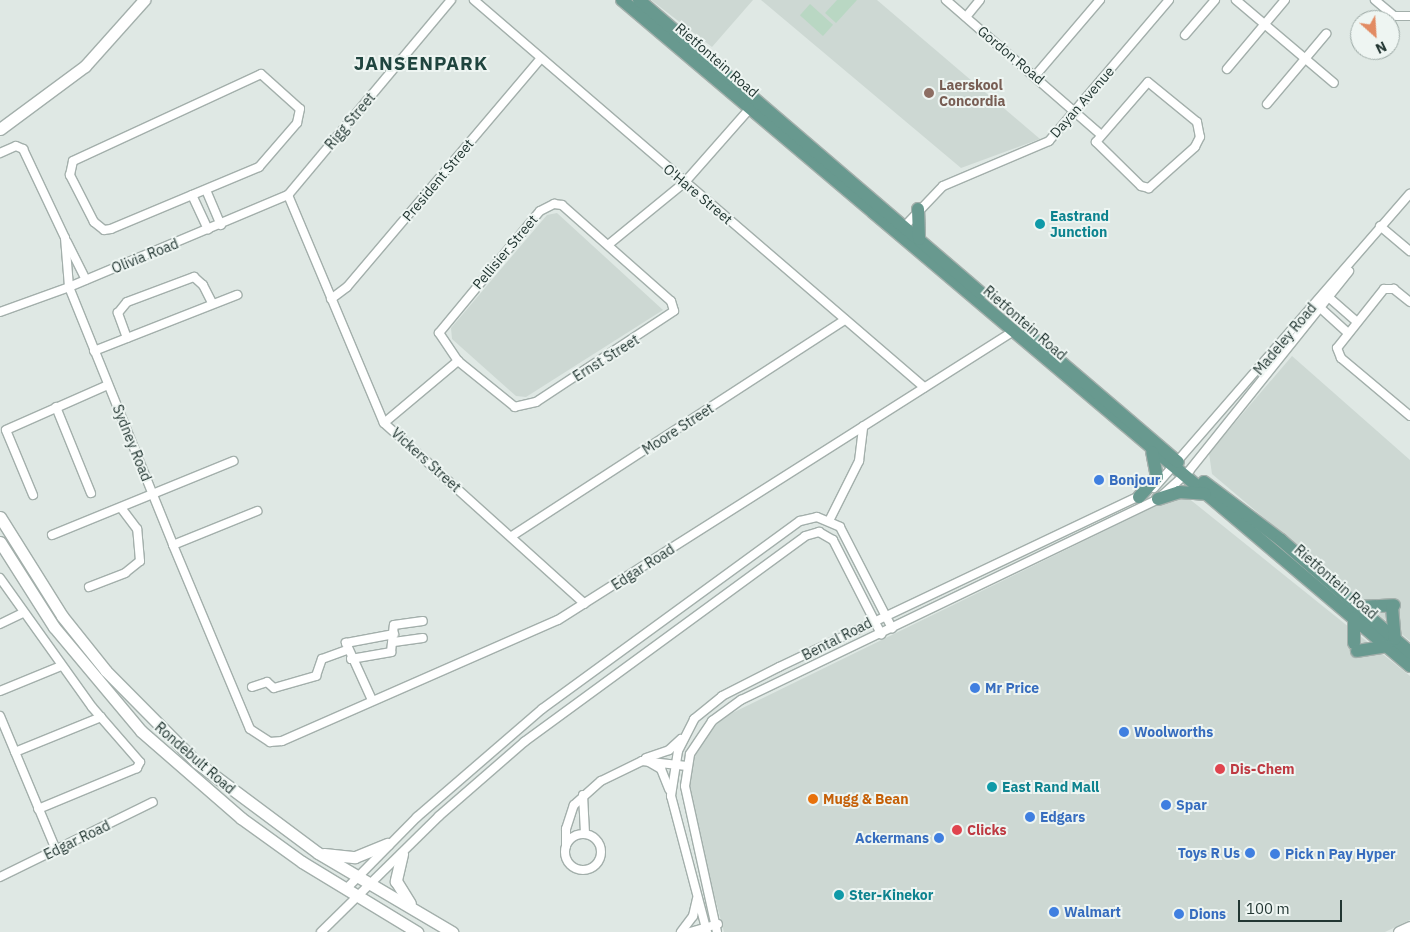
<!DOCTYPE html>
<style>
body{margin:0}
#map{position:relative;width:1410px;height:932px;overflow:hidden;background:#dfe8e4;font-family:"IBM Plex Sans",sans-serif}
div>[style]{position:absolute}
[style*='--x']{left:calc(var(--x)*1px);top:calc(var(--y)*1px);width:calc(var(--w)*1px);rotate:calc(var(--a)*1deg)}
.built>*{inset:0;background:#cdd8d3}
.green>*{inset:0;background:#b9d7c3;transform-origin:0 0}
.roads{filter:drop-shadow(1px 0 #a3afab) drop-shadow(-1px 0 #a3afab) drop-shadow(0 1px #a3afab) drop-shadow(0 -1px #a3afab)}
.street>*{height:8px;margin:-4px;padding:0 4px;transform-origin:4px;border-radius:4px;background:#fff}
.street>.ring{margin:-4px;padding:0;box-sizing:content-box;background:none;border:8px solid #fff;border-radius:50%}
.secondary>*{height:11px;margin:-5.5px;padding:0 5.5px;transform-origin:5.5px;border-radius:5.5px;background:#fff}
.primary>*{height:12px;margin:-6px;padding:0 6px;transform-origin:6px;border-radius:6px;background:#68998f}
.dots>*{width:14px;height:14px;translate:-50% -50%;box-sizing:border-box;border:2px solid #eef5f2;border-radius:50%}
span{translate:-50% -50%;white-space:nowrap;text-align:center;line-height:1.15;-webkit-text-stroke:4px #eef5f2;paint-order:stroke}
.street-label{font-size:14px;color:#223632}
.education-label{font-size:14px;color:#785e54;font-weight:700}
.left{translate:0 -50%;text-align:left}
.culture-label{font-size:14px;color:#0d838f;font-weight:700}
.shop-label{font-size:14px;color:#366cbe;font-weight:700}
.right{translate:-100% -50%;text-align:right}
.health-label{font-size:14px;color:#be3a42;font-weight:700}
.food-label{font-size:14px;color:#c56008;font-weight:700}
.district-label{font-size:19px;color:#20453f;font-weight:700;letter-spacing:1px}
.north{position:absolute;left:1350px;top:10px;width:50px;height:50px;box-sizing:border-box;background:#eef5f2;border:1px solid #9ca9a5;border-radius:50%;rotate:154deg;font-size:14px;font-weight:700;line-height:20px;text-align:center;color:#223632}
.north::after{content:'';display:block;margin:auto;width:18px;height:22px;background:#e28b63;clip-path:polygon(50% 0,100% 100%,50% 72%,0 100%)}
.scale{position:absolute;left:1238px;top:900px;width:104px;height:22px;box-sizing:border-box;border:2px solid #223632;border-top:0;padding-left:6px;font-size:15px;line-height:18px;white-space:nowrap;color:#223632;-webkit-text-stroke:4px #eef5f2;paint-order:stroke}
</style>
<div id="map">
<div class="built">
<i style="clip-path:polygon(651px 0,753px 0,712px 47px)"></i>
<i style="clip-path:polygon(761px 0,877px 0,1040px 139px,961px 168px)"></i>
<i style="clip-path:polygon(557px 213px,663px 310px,526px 397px,516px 396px,452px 339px,451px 328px,547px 215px)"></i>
<i style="clip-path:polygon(1292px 356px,1410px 460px,1410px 641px,1212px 474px,1209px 453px)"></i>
<i style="clip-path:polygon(1182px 493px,1410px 676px,1410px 920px,1385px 932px,724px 932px,690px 804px,690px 766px,700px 742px,724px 717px)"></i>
</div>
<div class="green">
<i style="clip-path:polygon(837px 0,857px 0,836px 23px,825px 13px)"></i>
<i style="left:810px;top:4px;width:31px;height:15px;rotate:42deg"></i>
</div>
<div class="roads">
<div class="street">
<i style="--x:474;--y:0;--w:594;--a:40.7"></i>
<i style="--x:946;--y:0;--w:203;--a:41"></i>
<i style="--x:1236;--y:0;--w:128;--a:40.3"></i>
<i style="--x:1375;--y:0;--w:25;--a:40"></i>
<i style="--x:1394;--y:16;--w:16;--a:0"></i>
<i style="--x:966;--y:17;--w:22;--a:-51"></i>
<i style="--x:1185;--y:35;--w:46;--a:-49.4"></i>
<i style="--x:1227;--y:69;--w:90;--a:-50"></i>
<i style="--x:261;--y:74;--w:52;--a:41.9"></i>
<i style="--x:300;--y:109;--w:14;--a:102"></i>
<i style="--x:297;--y:123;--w:58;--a:130.8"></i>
<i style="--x:259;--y:167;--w:160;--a:157.3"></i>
<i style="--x:111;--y:229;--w:7;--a:172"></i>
<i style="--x:104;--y:230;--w:13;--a:-141"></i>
<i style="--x:94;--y:222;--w:53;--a:-117.1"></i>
<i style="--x:70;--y:175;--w:14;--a:-78"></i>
<i style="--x:73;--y:161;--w:207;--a:-24.8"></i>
<i style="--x:1035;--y:76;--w:100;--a:-49.5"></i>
<i style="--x:1148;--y:82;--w:63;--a:39.2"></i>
<i style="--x:1197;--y:122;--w:15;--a:79"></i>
<i style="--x:1200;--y:137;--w:11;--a:117"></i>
<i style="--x:1195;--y:147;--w:62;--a:138.3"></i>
<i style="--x:1149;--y:188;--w:8;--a:-166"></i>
<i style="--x:1141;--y:186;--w:63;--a:-135.6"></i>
<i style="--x:1096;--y:142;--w:79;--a:-49.1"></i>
<i style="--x:1267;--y:104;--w:92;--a:-49.9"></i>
<i style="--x:0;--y:153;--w:17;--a:-24"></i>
<i style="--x:16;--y:146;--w:8;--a:23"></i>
<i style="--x:23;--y:149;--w:98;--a:64.7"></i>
<i style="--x:65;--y:238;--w:49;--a:85.3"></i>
<i style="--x:69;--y:287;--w:278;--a:68"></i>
<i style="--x:173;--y:545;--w:199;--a:67.3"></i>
<i style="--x:250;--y:729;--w:24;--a:33"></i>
<i style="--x:270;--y:742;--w:12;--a:-5"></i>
<i style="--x:282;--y:741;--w:301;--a:-23.7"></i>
<i style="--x:558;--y:620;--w:538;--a:-32.39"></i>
<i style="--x:206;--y:190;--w:38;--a:67"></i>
<i style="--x:192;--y:195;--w:38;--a:65"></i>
<i style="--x:288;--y:195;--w:247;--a:67.2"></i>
<i style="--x:384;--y:423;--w:270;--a:42"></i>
<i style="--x:554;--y:204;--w:8;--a:7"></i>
<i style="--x:562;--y:205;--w:145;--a:41.4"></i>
<i style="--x:671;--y:301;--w:10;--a:73"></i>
<i style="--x:674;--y:311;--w:165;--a:146.6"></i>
<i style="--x:536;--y:402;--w:22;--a:167"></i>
<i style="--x:515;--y:407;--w:73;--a:-141.1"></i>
<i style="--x:458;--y:361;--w:34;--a:-124"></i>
<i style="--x:439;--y:333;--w:158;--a:-50.4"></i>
<i style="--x:540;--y:211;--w:16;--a:-27"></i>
<i style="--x:1380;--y:226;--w:39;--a:40"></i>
<i style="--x:902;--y:229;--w:59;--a:-46.4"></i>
<i style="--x:943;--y:186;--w:115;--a:-23"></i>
<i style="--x:1049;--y:141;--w:185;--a:-49.6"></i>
<i style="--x:67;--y:242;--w:42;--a:63.4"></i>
<i style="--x:608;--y:245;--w:99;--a:-39.3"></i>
<i style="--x:685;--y:182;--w:101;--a:-48.6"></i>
<i style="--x:1325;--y:294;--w:41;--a:41.1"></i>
<i style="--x:331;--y:299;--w:20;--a:-37"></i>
<i style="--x:347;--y:287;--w:300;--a:-49.7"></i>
<i style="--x:1410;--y:302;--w:21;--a:-141"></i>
<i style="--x:1394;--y:289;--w:10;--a:180"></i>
<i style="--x:1384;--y:289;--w:75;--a:128.5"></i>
<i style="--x:1337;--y:348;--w:11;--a:68"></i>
<i style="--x:1341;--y:358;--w:90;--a:40"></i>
<i style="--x:1316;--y:304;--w:42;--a:42.1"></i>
<i style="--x:0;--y:312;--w:73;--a:-19.9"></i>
<i style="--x:69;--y:287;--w:238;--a:-22.8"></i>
<i style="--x:288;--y:195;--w:254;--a:-50.1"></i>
<i style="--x:127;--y:338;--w:27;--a:-110"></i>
<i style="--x:118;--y:313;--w:14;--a:-51"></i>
<i style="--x:127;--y:302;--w:72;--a:-20.5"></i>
<i style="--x:194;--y:277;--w:12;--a:42"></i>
<i style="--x:203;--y:285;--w:20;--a:63"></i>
<i style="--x:94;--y:351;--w:154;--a:-21.4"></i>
<i style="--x:56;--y:407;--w:93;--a:67.9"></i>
<i style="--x:384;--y:423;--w:97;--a:-40"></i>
<i style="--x:1154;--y:488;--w:390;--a:-49"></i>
<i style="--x:33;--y:495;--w:70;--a:-112.6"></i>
<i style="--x:6;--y:430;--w:111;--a:-23.8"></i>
<i style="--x:830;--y:519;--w:65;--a:-63.4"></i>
<i style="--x:859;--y:461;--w:35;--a:-83"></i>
<i style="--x:52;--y:535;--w:196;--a:-22.2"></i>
<i style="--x:512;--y:536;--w:397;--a:-33"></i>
<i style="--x:173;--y:545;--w:91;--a:-22"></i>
<i style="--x:0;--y:578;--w:158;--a:54.5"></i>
<i style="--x:92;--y:707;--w:73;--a:48.9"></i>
<i style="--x:140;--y:762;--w:7;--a:117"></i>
<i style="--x:137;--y:768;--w:107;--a:157.5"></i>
<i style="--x:89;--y:587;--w:39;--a:-21"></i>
<i style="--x:125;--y:573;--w:19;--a:-39"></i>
<i style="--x:140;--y:561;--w:32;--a:-95"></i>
<i style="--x:137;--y:529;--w:26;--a:-127"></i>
<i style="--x:0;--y:624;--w:25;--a:-26"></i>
<i style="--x:394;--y:642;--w:29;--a:-8"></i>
<i style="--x:351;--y:659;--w:41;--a:-9.9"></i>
<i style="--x:391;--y:652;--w:27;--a:-84"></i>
<i style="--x:394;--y:625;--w:29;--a:-8"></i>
<i style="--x:252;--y:687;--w:16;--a:-18"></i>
<i style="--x:267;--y:682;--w:9;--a:41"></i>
<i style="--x:274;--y:688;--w:44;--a:-15.9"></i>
<i style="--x:316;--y:676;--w:18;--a:-71"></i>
<i style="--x:322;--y:659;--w:27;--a:-20"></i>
<i style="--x:0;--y:691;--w:66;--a:-22.3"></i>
<i style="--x:372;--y:700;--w:63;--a:-114.5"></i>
<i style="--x:346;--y:643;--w:49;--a:-10.6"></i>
<i style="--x:0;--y:716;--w:145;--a:67.3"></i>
<i style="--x:15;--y:752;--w:93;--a:-22.1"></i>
<i style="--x:646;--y:758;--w:24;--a:-19"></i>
<i style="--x:669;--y:750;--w:16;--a:-43"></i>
<i style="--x:649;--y:762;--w:14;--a:30"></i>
<i style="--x:661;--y:769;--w:22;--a:68"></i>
<i style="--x:583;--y:795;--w:39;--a:87"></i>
<i class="ring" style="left:565px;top:834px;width:28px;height:28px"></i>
<i style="--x:566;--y:846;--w:17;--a:-90"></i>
<i style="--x:566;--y:829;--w:25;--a:-72"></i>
<i style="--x:574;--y:805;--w:36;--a:-42"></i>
<i style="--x:601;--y:781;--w:46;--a:-26"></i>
<i style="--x:642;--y:761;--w:45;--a:6.3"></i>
<i style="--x:0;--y:877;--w:170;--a:-26.1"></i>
<i style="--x:346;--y:889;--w:101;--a:-45.4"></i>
<i style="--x:417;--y:817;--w:165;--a:-40.8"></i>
<i style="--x:542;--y:709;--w:319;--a:-36.1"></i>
<i style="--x:800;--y:521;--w:17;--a:-13"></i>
<i style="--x:817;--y:517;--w:25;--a:23"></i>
<i style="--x:840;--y:527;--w:114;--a:62.8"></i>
<i style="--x:321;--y:932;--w:165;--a:-44.5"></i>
<i style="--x:439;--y:816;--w:113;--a:-41"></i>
<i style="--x:524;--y:742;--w:348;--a:-36.2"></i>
<i style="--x:805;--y:536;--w:15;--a:-16"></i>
<i style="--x:819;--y:532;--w:16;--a:30"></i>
<i style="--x:833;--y:540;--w:106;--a:62.9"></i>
<i style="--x:681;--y:932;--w:20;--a:-53"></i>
<i style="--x:693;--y:916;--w:17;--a:-77"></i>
<i style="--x:690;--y:932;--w:29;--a:-16"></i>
<i style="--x:707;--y:932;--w:141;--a:-104.8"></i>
<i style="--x:671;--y:796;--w:46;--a:-81.2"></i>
<i style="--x:678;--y:751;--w:36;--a:-63"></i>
<i style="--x:694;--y:719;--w:36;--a:-39"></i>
<i style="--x:722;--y:696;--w:64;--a:-27"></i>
<i style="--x:779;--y:667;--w:402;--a:-25.4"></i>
<i style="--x:717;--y:932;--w:149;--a:-102.4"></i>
<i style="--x:685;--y:786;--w:32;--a:-81"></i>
<i style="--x:690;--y:754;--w:40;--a:-56"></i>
<i style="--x:712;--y:721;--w:36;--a:-36"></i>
<i style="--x:741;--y:700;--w:463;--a:-25.7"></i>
<i style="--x:1158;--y:499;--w:42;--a:-42.1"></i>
<i style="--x:1189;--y:471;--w:256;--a:-51.3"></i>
</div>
<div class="secondary">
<i style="--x:0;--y:129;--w:106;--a:-36.5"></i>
<i style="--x:85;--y:66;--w:89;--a:-48.2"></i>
<i style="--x:0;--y:517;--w:117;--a:57.9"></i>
<i style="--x:62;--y:616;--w:70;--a:51.3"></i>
<i style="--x:106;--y:671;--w:128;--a:45.3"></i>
<i style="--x:196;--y:762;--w:152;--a:36.7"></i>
<i style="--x:318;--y:853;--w:156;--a:30.5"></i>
<i style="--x:0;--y:542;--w:101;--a:57.6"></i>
<i style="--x:54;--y:627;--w:136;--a:50.1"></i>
<i style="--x:141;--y:731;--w:133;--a:41"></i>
<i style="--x:241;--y:818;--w:75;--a:35.8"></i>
<i style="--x:302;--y:862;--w:135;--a:31.3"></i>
<i style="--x:324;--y:854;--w:31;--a:6"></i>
<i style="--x:355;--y:857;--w:35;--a:-22"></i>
<i style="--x:402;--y:854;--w:28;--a:103"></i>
<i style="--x:396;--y:881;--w:26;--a:58"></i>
<i style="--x:1399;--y:932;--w:12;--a:-24"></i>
</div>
<div class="primary">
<i style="--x:622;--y:0;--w:1032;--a:40.2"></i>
<i style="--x:639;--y:0;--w:450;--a:40.6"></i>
<i style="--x:918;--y:209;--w:30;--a:88"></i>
<i style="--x:1028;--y:334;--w:197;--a:40.5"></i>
<i style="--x:1204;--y:482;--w:96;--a:37"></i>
<i style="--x:1281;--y:540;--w:171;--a:41"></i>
<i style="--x:1139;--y:497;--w:27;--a:-48"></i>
<i style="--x:1157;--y:477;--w:25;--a:-101"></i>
<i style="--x:1158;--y:499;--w:22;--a:-18"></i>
<i style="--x:1179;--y:492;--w:26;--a:4"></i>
<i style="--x:1359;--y:607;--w:35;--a:-3"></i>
<i style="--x:1392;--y:607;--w:32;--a:85"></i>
<i style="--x:1354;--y:643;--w:25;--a:-90"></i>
<i style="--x:1357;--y:651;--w:30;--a:-9"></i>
</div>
</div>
<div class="dots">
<i style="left:929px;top:93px;background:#8d6e63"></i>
<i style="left:1040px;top:224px;background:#0f9aa8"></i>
<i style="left:1099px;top:480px;background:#3f7fe0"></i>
<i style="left:975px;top:688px;background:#3f7fe0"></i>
<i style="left:1124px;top:732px;background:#3f7fe0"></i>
<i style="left:1220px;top:769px;background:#e0444e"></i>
<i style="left:992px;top:787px;background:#0f9aa8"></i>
<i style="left:813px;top:799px;background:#e8710a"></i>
<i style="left:1166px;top:805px;background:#3f7fe0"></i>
<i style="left:1030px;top:817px;background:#3f7fe0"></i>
<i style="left:957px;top:830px;background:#e0444e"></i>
<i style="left:939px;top:838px;background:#3f7fe0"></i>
<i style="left:1250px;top:853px;background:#3f7fe0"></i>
<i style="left:1275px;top:854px;background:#3f7fe0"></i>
<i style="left:839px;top:895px;background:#0f9aa8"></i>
<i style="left:1054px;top:912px;background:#3f7fe0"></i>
<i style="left:1179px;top:914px;background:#3f7fe0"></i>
</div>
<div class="street-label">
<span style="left:1011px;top:55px;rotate:40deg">Gordon Road</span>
<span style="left:717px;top:60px;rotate:41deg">Rietfontein Road</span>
<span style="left:1082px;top:102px;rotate:-49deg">Dayan Avenue</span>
<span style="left:350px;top:121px;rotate:-50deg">Rigg Street</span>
<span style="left:438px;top:180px;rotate:-50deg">President Street</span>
<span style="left:698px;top:194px;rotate:40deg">O'Hare Street</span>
<span style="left:505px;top:252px;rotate:-50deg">Pellisier Street</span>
<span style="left:145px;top:256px;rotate:-22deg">Olivia Road</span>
<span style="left:1025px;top:323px;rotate:41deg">Rietfontein Road</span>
<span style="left:1285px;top:339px;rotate:-50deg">Madeley Road</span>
<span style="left:606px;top:358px;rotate:-32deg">Ernst Street</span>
<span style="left:678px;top:429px;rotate:-33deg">Moore Street</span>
<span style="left:132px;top:443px;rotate:68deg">Sydney Road</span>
<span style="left:426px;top:460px;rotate:42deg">Vickers Street</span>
<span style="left:643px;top:567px;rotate:-33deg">Edgar Road</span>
<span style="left:1336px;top:582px;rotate:41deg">Rietfontein Road</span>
<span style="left:837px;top:639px;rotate:-27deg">Bental Road</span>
<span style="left:195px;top:758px;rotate:41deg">Rondebult Road</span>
<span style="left:77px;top:840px;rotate:-26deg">Edgar Road</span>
</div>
<div class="education-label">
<span class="left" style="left:939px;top:93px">Laerskool<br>Concordia</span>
</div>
<div class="culture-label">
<span class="left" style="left:1050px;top:224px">Eastrand<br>Junction</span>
<span class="left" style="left:1002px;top:787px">East Rand Mall</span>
<span class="left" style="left:849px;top:895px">Ster-Kinekor</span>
</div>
<div class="shop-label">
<span class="left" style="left:1109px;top:480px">Bonjour</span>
<span class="left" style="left:985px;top:688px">Mr Price</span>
<span class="left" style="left:1134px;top:732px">Woolworths</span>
<span class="left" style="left:1176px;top:805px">Spar</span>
<span class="left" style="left:1040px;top:817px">Edgars</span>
<span class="right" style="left:929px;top:838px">Ackermans</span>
<span class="right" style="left:1240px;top:853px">Toys R Us</span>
<span class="left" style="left:1285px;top:854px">Pick n Pay Hyper</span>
<span class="left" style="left:1064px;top:912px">Walmart</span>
<span class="left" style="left:1189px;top:914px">Dions</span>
</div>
<div class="health-label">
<span class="left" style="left:1230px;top:769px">Dis-Chem</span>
<span class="left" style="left:967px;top:830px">Clicks</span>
</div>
<div class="food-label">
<span class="left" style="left:823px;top:799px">Mugg &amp; Bean</span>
</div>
<div class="district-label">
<span style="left:421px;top:64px">JANSENPARK</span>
</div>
<div class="north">N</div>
<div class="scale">100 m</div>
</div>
